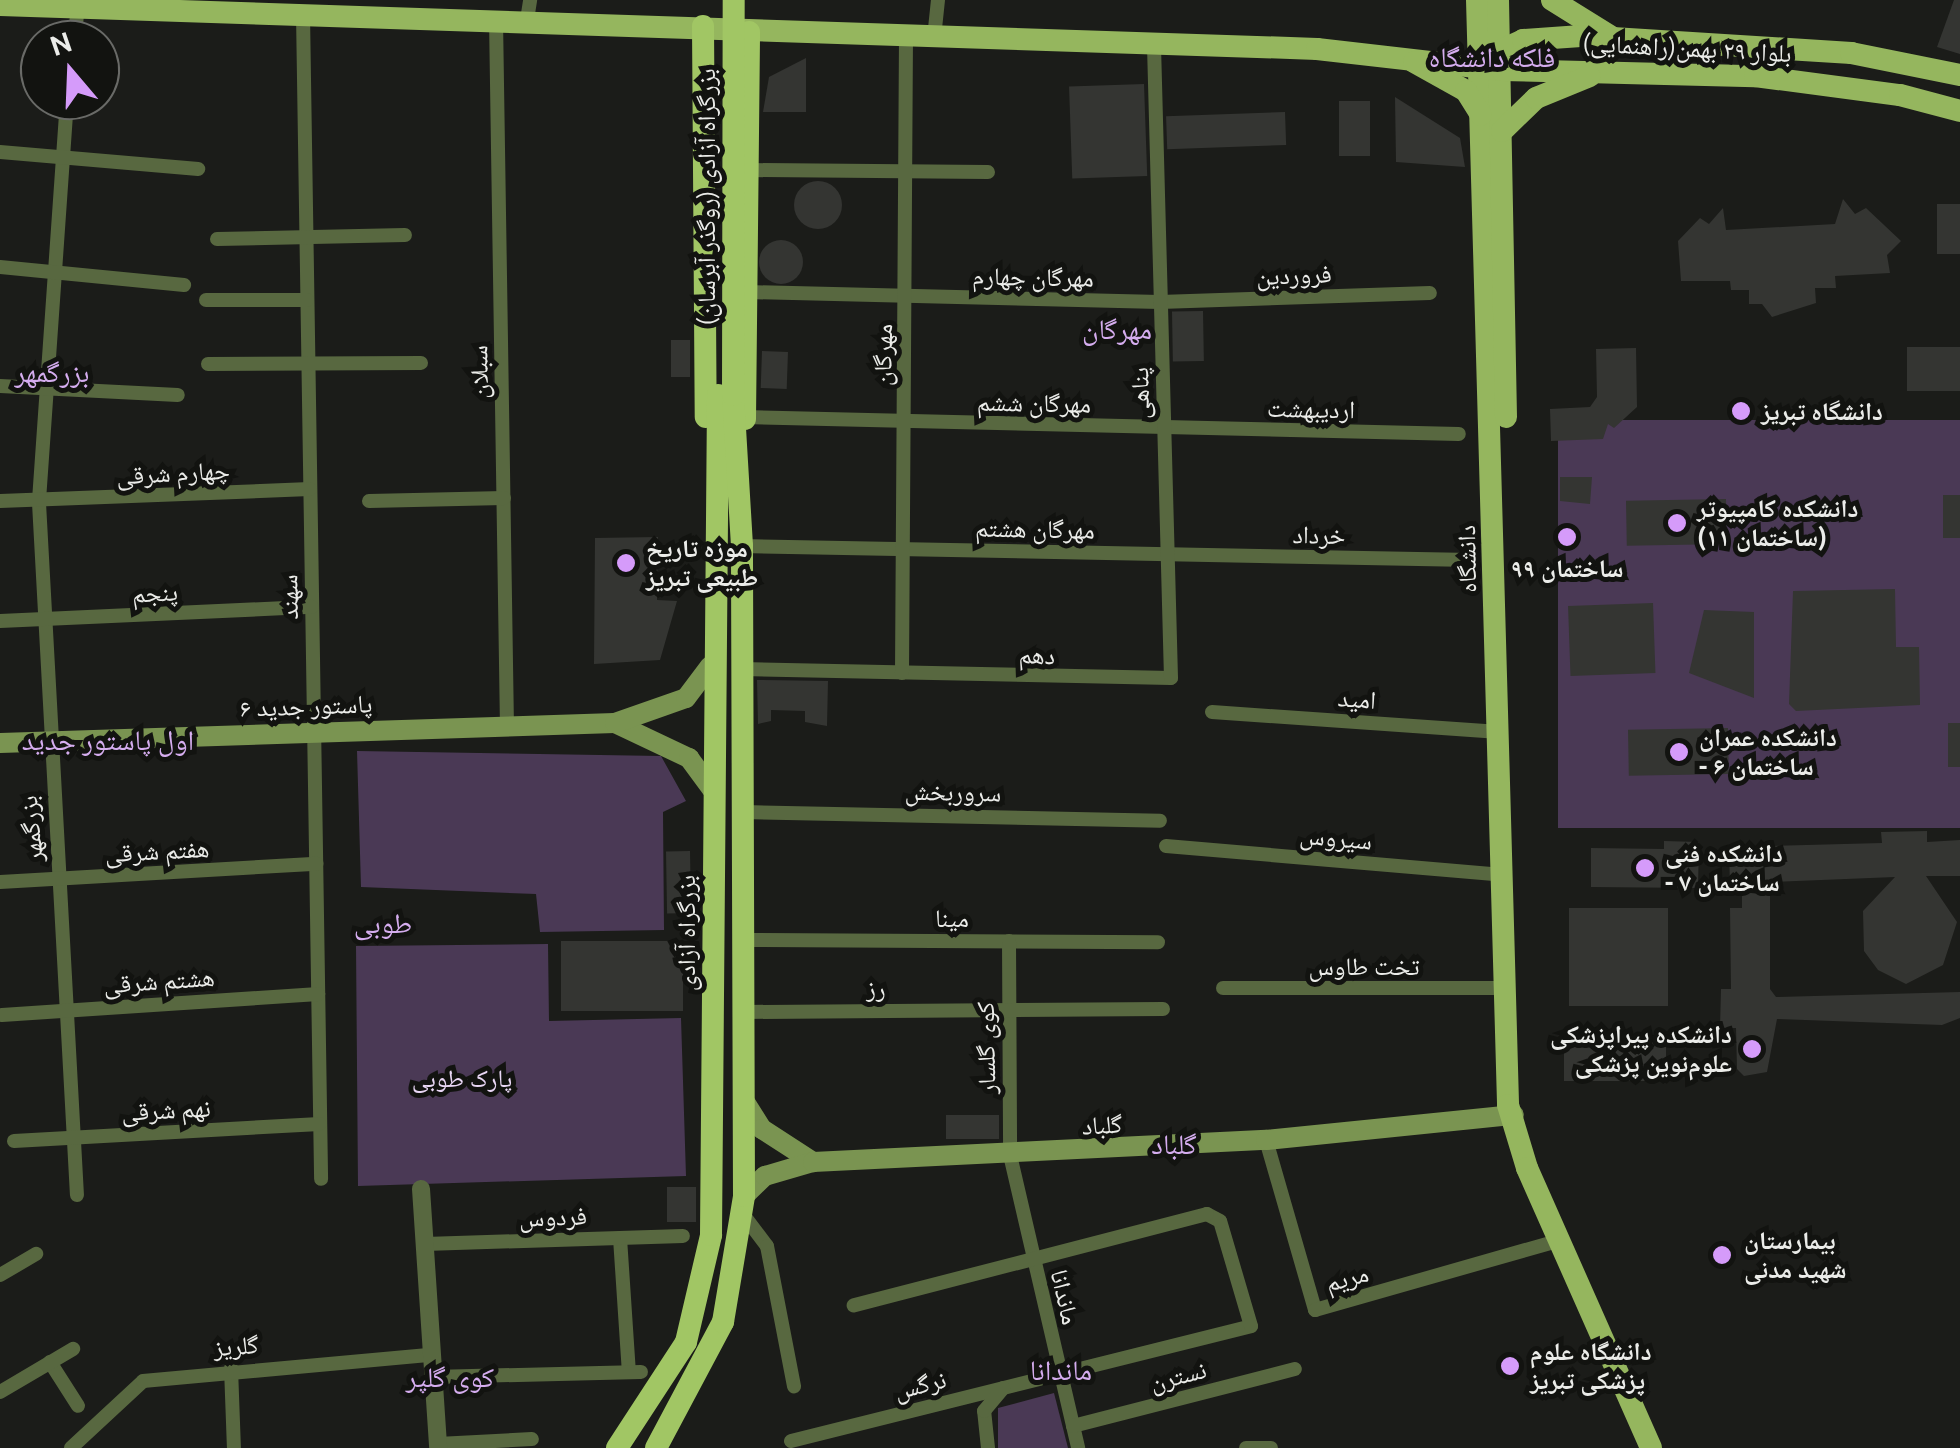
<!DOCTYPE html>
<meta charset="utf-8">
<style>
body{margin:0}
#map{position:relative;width:1960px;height:1448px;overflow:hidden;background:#1b1c19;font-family:Ubuntu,"Noto Naskh Arabic",sans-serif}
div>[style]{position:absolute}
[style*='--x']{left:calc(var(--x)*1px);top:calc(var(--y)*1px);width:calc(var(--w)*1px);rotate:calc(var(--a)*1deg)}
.green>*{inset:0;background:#4a3955;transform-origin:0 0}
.building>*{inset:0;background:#343532;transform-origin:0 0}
.round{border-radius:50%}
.minor>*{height:14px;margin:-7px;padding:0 7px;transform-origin:7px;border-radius:7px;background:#586840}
.tertiary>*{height:18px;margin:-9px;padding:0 9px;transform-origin:9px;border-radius:9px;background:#586840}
.secondary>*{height:20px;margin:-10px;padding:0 10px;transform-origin:10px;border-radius:10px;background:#7a9451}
.primary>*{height:22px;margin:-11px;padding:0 11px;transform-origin:11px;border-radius:11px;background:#95b65e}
.trunk>*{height:22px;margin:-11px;padding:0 11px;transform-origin:11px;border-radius:11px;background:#a1c664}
.trunk-bridge>*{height:22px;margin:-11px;padding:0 11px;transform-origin:11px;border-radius:11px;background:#a1c664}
.dots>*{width:28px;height:28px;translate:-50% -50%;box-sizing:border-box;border:5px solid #121310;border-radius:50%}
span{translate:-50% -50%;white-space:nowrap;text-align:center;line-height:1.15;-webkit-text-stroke:10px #121310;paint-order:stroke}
.street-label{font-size:25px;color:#ebece9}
.poi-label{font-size:25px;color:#ebece9;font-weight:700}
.left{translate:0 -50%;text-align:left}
.right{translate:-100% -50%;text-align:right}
.park-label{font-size:25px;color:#e9d7f5}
.neighbourhood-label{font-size:28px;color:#d5adef}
.north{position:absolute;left:20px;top:20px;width:100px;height:100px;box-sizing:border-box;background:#121310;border:2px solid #696a67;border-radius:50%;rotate:341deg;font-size:28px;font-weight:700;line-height:40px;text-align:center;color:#ebece9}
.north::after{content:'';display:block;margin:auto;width:35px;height:45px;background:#d59bfa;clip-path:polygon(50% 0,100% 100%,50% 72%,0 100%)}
</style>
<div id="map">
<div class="green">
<i style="left:1960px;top:420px;width:408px;height:402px;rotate:90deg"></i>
<i style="clip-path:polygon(357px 751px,661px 756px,686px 801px,663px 812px,664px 930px,540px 932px,536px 894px,361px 887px)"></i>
<i style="clip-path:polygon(548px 944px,549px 1021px,681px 1018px,686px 1176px,358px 1186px,356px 946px)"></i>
<i style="clip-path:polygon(1054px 1393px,1068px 1448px,998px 1448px,998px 1408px)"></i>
</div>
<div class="building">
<i style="clip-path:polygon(1954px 0,1960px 0,1960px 54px,1937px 47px)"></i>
<i style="clip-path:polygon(806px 58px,806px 112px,763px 112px,769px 77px)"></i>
<i style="left:1144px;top:84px;width:92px;height:75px;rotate:88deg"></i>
<i style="clip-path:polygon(1395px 97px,1460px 138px,1465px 167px,1396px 162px)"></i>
<i style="left:1339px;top:101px;width:31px;height:55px"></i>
<i style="left:1285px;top:112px;width:33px;height:119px;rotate:88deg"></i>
<i class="round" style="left:794px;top:181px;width:48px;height:48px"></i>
<i style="clip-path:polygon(1843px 199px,1855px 214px,1866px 208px,1901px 241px,1887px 255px,1890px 273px,1835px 276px,1836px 288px,1815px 288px,1816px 303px,1772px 317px,1762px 304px,1749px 304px,1749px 290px,1731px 290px,1730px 281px,1681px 281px,1678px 241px,1700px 218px,1709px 224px,1723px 208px,1726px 230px,1835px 224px)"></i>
<i style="left:1960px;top:204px;width:50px;height:23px;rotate:90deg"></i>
<i class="round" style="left:759px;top:240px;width:44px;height:44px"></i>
<i style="left:1203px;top:311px;width:50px;height:31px;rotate:89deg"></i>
<i style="left:671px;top:340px;width:19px;height:37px"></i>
<i style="left:1960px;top:347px;width:44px;height:53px;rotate:90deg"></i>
<i style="clip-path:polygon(1636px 348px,1637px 407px,1614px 428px,1608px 424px,1603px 439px,1551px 441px,1550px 409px,1590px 407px,1597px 397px,1596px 349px)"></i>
<i style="left:762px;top:351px;width:26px;height:37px;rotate:2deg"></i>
<i style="clip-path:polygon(1560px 477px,1592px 477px,1590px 504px,1560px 501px)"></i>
<i style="left:1943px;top:495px;width:17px;height:43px"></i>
<i style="left:1726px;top:499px;width:45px;height:100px;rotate:89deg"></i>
<i style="clip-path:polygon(658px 537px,657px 600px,677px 601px,660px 660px,594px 664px,595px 538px)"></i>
<i style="clip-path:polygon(1895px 589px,1896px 647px,1919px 647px,1920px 705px,1796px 711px,1789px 704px,1793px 591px)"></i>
<i style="left:1653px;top:603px;width:70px;height:85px;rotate:88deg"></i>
<i style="clip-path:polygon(1704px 610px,1754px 612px,1754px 698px,1689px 673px)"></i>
<i style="clip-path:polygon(757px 680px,828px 681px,827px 726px,805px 722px,805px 711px,771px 710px,771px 721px,758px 724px)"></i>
<i style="left:1948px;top:723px;width:12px;height:44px"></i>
<i style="left:1728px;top:728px;width:46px;height:100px;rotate:89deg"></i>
<i style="clip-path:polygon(1927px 831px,1927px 842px,1960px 840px,1960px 876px,1926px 876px,1957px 922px,1943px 965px,1906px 984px,1878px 970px,1864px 951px,1863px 911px,1895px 877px,1770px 882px,1770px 989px,1776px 997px,1960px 992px,1960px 1018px,1942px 1025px,1777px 1019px,1767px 1072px,1744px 1076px,1737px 1069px,1736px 1028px,1720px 1028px,1721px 989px,1731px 989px,1730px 908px,1742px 908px,1742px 888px,1730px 888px,1729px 847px,1882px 843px,1881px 832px)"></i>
<i style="clip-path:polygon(1664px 841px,1699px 842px,1698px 888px,1591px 887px,1591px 848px,1664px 849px)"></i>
<i style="left:690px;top:851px;width:62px;height:24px;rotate:89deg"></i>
<i style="left:1569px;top:908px;width:99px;height:98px"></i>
<i style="left:561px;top:941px;width:122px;height:70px"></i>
<i style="left:1564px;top:1042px;width:102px;height:39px"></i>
<i style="left:999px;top:1115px;width:24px;height:53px;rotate:90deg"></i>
<i style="left:696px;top:1187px;width:35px;height:29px;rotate:90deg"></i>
</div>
<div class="minor">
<i style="--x:303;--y:14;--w:1165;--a:89.11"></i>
<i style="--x:496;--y:19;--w:705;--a:89.11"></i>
<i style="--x:527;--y:20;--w:20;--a:-81"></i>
<i style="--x:934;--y:38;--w:38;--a:-84"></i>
<i style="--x:74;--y:40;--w:33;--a:-83"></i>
<i style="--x:67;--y:100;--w:404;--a:94"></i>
<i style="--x:39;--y:503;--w:693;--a:86.86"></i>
<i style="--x:0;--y:152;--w:199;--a:4.9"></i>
<i style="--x:748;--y:170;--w:240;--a:0.5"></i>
<i style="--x:217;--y:239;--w:188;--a:-1.2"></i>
<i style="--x:0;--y:267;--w:185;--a:5.6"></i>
<i style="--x:748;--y:292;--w:412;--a:1.4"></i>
<i style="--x:1160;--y:302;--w:270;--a:-1.9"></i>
<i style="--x:206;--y:300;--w:101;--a:0"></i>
<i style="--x:208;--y:364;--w:213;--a:-0.3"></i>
<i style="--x:0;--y:386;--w:178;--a:2.9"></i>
<i style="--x:745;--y:417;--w:714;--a:1.36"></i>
<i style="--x:0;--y:501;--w:310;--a:-2.2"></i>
<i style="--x:369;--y:501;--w:135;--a:-1.3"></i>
<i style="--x:742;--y:546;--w:730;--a:1.1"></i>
<i style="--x:0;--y:621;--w:312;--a:-2.6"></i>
<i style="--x:742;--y:669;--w:429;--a:1.2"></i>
<i style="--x:1171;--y:678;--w:632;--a:-91.54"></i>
<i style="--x:902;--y:673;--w:635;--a:-89.64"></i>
<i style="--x:1212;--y:712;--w:288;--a:4"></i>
<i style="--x:744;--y:812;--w:416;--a:1.2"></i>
<i style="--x:1166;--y:846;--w:338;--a:4.9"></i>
<i style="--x:0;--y:882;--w:317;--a:-3.3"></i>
<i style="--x:745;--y:940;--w:413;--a:0.3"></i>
<i style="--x:1009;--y:941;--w:214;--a:89.7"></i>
<i style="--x:1010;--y:1155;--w:301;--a:76.9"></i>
<i style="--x:1223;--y:988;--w:282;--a:0"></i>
<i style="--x:745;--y:1012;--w:418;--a:-0.4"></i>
<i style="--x:2;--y:1015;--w:317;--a:-3.8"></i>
<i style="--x:1266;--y:1140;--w:177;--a:73.9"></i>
<i style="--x:1315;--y:1310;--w:253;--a:-15.9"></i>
<i style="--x:14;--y:1141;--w:306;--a:-3.2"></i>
<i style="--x:742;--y:1213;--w:41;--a:52.9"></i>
<i style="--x:767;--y:1246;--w:143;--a:79.1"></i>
<i style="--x:620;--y:1238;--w:134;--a:86.2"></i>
<i style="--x:425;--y:1244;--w:258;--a:-1.8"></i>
<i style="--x:0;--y:1275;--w:42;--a:-30.3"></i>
<i style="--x:50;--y:1362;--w:52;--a:57.5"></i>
<i style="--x:231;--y:1368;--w:80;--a:87.9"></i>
<i style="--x:433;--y:1377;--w:208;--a:-1.4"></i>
<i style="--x:0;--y:1392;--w:85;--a:-30.5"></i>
<i style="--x:1073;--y:1426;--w:229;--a:-14.4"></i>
<i style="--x:791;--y:1441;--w:474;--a:-14"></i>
<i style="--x:1251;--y:1326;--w:109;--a:-106.4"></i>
<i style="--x:1220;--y:1221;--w:15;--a:-152"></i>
<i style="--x:1207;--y:1214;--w:365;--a:165.5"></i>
<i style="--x:438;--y:1444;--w:94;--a:-3"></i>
<i style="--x:71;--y:1448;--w:98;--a:-42.9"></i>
<i style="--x:143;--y:1381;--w:289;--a:-5.2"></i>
<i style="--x:988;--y:1448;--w:37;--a:-96"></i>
<i style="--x:984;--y:1411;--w:30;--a:-50"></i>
<i style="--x:1246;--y:1448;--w:25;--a:0"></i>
</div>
<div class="tertiary">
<i style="--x:421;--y:1189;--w:260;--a:86.2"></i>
</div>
<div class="secondary">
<i style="--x:617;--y:724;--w:80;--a:25.3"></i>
<i style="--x:689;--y:758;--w:42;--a:53.7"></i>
<i style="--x:0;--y:743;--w:615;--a:-1.86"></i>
<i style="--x:615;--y:723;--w:75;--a:-19.4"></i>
<i style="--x:686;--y:698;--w:40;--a:-53"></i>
<i style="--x:745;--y:1102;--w:32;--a:58"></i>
<i style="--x:762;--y:1129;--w:61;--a:32.9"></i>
<i style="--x:744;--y:1196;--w:29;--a:-44"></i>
<i style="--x:765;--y:1176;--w:50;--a:-16.3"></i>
<i style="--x:813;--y:1162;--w:454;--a:-2.8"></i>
<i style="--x:1266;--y:1140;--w:249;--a:-5.8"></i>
</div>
<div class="primary">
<i style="--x:1477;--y:0;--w:1105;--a:88.39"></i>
<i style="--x:1508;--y:1105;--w:66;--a:73.2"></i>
<i style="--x:1527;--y:1168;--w:306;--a:66.1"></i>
<i style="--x:1498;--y:0;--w:417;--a:88.9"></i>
<i style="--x:1552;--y:0;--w:68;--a:31.8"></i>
<i style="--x:0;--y:5;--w:1318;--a:1.91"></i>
<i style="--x:1317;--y:49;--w:186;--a:6.5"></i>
<i style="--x:1502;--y:70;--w:253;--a:1.4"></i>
<i style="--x:1755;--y:76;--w:146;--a:7.5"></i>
<i style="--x:1900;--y:95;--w:62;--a:14.9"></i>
<i style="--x:1490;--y:55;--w:36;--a:-24"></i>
<i style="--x:1523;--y:40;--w:58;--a:-3.9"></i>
<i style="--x:1581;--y:36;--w:271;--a:3.6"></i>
<i style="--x:1851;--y:53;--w:111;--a:11.4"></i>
<i style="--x:1414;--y:62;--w:60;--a:29.1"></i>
<i style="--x:1466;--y:91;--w:28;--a:58"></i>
<i style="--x:1502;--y:131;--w:47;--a:-44.1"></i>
<i style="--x:1536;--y:98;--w:58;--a:-22.2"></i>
</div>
<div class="trunk">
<i style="--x:703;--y:26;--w:391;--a:89.6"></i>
<i style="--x:745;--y:419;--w:387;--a:-89.4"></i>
<i style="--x:617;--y:1448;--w:126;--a:-56.9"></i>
<i style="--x:686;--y:1342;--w:110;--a:-76.8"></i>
<i style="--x:711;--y:1235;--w:840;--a:-89.52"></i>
<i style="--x:656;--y:1448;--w:143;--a:-62"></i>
<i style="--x:723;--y:1322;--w:128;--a:-80.5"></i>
<i style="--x:744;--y:1196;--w:650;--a:-90.18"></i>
<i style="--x:742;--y:546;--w:151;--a:-93.4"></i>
</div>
<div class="trunk-bridge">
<i style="--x:733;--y:395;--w:395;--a:-89.9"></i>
</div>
<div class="dots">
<i style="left:1741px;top:411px;background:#d59bfa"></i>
<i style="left:1677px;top:523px;background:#d59bfa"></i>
<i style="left:1567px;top:537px;background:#d59bfa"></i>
<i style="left:626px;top:563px;background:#d59bfa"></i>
<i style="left:1679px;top:752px;background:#d59bfa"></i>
<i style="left:1645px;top:868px;background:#d59bfa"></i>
<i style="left:1752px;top:1049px;background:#d59bfa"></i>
<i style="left:1722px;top:1255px;background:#d59bfa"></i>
<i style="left:1510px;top:1366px;background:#d59bfa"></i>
</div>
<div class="street-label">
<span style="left:1687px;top:48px;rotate:3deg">بلوار ٢٩ بهمن(راهنمایی)</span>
<span style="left:706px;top:197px;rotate:-90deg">بزرگراه آزادی (روگذر آبرسان)</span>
<span style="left:1294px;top:275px;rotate:-2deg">فروردین</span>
<span style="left:1033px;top:277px;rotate:1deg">مهرگان چهارم</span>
<span style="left:883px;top:355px;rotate:-89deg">مهرگان</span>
<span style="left:479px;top:372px;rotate:-91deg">سبلان</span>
<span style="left:1140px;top:393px;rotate:-91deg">پناهی</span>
<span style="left:1034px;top:403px;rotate:1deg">مهرگان ششم</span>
<span style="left:1311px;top:409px;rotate:1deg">اردیبهشت</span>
<span style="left:173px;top:473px;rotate:-3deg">چهارم شرقی</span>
<span style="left:1035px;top:529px;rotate:1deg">مهرگان هشتم</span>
<span style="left:1319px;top:535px;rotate:1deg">خرداد</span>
<span style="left:1467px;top:559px;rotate:-91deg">دانشگاه</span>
<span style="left:155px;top:593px;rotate:-3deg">پنجم</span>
<span style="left:289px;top:597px;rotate:-91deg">سهند</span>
<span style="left:1037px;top:655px;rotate:2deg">دهم</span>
<span style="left:1357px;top:699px;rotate:4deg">امید</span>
<span style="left:306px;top:706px;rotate:-2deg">پاستور جدید ۶</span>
<span style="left:953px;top:792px;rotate:1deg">سروربخش</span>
<span style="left:31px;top:829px;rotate:-95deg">بزرگمهر</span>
<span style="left:1336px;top:838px;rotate:5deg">سیروس</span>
<span style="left:157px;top:851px;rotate:-3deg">هفتم شرقی</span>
<span style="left:952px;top:918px">مینا</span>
<span style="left:686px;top:933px;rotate:-90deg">بزرگراه آزادی</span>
<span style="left:1364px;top:966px">تخت طاوس</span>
<span style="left:159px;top:981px;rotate:-4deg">هشتم شرقی</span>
<span style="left:876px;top:988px">رز</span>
<span style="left:986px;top:1048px;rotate:-91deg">کوی گلسار</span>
<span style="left:166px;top:1110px;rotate:-3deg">نهم شرقی</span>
<span style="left:1102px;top:1125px;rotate:-3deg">گلباد</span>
<span style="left:553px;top:1217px;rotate:-2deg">فردوس</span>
<span style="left:1347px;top:1278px;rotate:-15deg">مریم</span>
<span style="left:1065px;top:1297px;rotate:77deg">ماندانا</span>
<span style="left:236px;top:1346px;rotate:-4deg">گلریز</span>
<span style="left:1178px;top:1376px;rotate:-14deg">نسترن</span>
<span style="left:920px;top:1385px;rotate:-14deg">نرگس</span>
</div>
<div class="poi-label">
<span class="left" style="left:1761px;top:411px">دانشگاه تبریز</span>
<span class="left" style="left:1697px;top:523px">دانشکده کامپیوتر<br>(ساختمان ۱۱)</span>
<span class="left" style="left:646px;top:563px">موزه تاریخ<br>طبیعی تبریز</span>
<span style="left:1567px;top:568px">ساختمان ۹۹</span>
<span class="left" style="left:1699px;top:752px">دانشکده عمران<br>- ساختمان ۶</span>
<span class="left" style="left:1665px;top:868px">دانشکده فنی<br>- ساختمان ۷</span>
<span class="right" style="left:1732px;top:1049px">دانشکده پیراپزشکی<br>علوم‌نوین پزشکی</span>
<span class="left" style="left:1744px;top:1255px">بیمارستان<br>شهید مدنی</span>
<span class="left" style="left:1530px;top:1366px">دانشگاه علوم<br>پزشکی تبریز</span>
</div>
<div class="park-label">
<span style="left:462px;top:1078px">پارک طوبی</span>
</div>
<div class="neighbourhood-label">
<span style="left:1492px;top:57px">فلکه دانشگاه</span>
<span style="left:1117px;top:329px">مهرگان</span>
<span style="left:52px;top:372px">بزرگمهر</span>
<span style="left:108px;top:740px">اول پاستور جدید</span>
<span style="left:383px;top:923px">طوبی</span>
<span style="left:1174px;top:1144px">گلباد</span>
<span style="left:1061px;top:1370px">ماندانا</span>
<span style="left:450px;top:1377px">کوی گلپر</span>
</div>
<div class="north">N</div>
</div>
